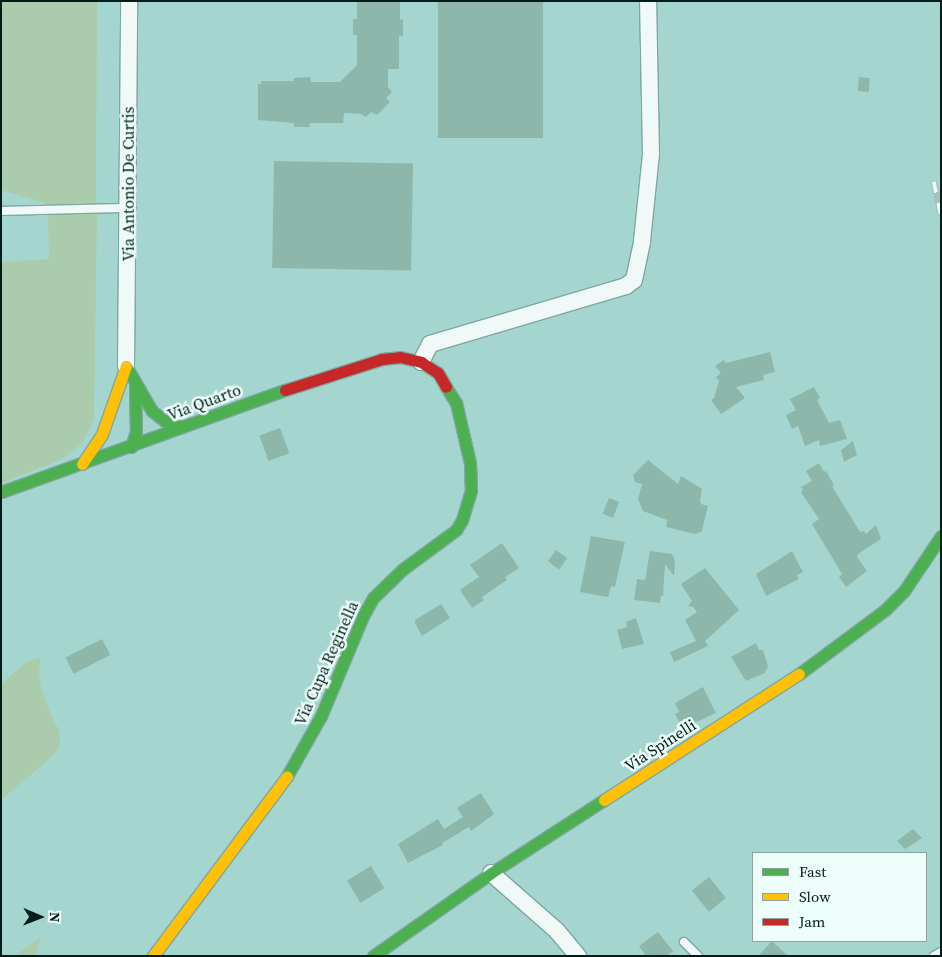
<!DOCTYPE html>
<style>
body{margin:0}
#map{position:relative;width:942px;height:957px;overflow:hidden;background:#a4d6cf;font-family:"Source Serif 4",serif}
div>[style]{position:absolute}
[style*='--x']{left:calc(var(--x)*1px);top:calc(var(--y)*1px);width:calc(var(--w)*1px);rotate:calc(var(--a)*1deg)}
.green>*{inset:0;background:#abccac}
.building>*{inset:0;background:#8eb7ac;transform-origin:0 0}
.roads{filter:drop-shadow(1px 0 #7ea7a2) drop-shadow(-1px 0 #7ea7a2) drop-shadow(0 1px #7ea7a2) drop-shadow(0 -1px #7ea7a2)}
.lane>*{height:8px;margin:-4px;padding:0 4px;transform-origin:4px;border-radius:4px;background:#f1f9f8}
.street>*{height:16px;margin:-8px;padding:0 8px;transform-origin:8px;border-radius:8px;background:#f1f9f8}
.fast>*{height:11px;margin:-5.5px;padding:0 5.5px;transform-origin:5.5px;border-radius:5.5px;background:#4caf50}
.slow>*{height:11px;margin:-5.5px;padding:0 5.5px;transform-origin:5.5px;border-radius:5.5px;background:#ffc107}
.jam>*{height:11px;margin:-5.5px;padding:0 5.5px;transform-origin:5.5px;border-radius:5.5px;background:#c62828}
.rail>*{height:5.5px;margin-top:-2.75px;transform-origin:0;background:repeating-linear-gradient(90deg,#ecfdfa 0 11px,#aebcba 0 22px);box-sizing:border-box;border-block:1px solid #aebcba}
span{translate:-50% -50%;white-space:nowrap;text-align:center;line-height:1.15;-webkit-text-stroke:5px #ecfdfa;paint-order:stroke}
.street-label{font-size:16px;color:#001d19}
.frame{position:absolute;inset:0;border:2px solid #001d19;pointer-events:none}
.legend{position:absolute;left:752px;top:852px;width:175px;height:90px;box-sizing:border-box;background:#ecfdfa;border:1px solid #8ea3a0;margin:0;padding:6px 9px;list-style:none;font-size:15px;color:#001d19}
.legend li{display:flex;align-items:center;gap:10px;height:25px}
.legend b{width:25px;border:1px solid #8ea3a0}
.north{position:absolute;left:15px;top:892px;width:50px;height:50px;-webkit-text-stroke:4px #ecfdfa;paint-order:stroke;rotate:91deg;font-size:14px;font-weight:700;line-height:20px;text-align:center;color:#001d19}
.north::after{content:'';display:block;margin:auto;width:18px;height:22px;background:#001d19;clip-path:polygon(50% 0,100% 100%,50% 72%,0 100%)}
</style>
<div id="map">
<div class="green">
<i style="clip-path:polygon(1px 1px,97px 1px,96px 205px,48px 204px,1px 190px)"></i>
<i style="clip-path:polygon(97px 213px,94px 419px,82px 444px,60px 460px,1px 483px,1px 262px,49px 259px,48px 215px)"></i>
<i style="clip-path:polygon(41px 657px,39px 672px,41px 687px,51px 715px,58px 728px,61px 743px,53px 756px,1px 800px,1px 684px,26px 662px)"></i>
<i style="clip-path:polygon(41px 937px,36px 956px,14px 956px)"></i>
</div>
<div class="building">
<i style="clip-path:polygon(357px 1px,400px 1px,400px 20px,403px 19px,403px 36px,399px 36px,399px 69px,388px 69px,388px 87px,392px 92px,386px 98px,390px 102px,377px 115px,371px 112px,366px 117px,361px 114px,344px 113px,343px 123px,310px 123px,309px 127px,294px 127px,294px 123px,258px 120px,258px 84px,261px 84px,261px 81px,294px 81px,294px 78px,310px 77px,311px 82px,340px 82px,357px 65px,357px 35px,353px 35px,353px 19px,357px 19px)"></i>
<i style="left:438px;top:1px;width:105px;height:137px"></i>
<i style="left:859px;top:77px;width:11px;height:14px;rotate:5deg"></i>
<i style="left:274px;top:161px;width:139px;height:107px;rotate:1deg"></i>
<i style="clip-path:polygon(770px 352px,775px 372px,763px 375px,764px 380px,736px 387px,745px 398px,721px 414px,711px 400px,714px 398px,719px 381px,716px 377px,721px 373px,715px 366px,724px 360px,726px 363px)"></i>
<i style="clip-path:polygon(814px 387px,820px 398px,817px 400px,829px 423px,840px 420px,847px 439px,820px 446px,819px 440px,805px 446px,798px 426px,792px 429px,786px 415px,796px 410px,790px 399px)"></i>
<i style="left:280px;top:428px;width:27px;height:22px;rotate:70deg"></i>
<i style="clip-path:polygon(853px 441px,857px 455px,844px 462px,841px 450px)"></i>
<i style="clip-path:polygon(648px 460px,678px 484px,681px 476px,702px 489px,700px 501px,701px 504px,708px 506px,702px 531px,699px 533px,695px 534px,666px 527px,667px 520px,643px 511px,638px 499px,642px 484px,635px 482px,633px 475px)"></i>
<i style="clip-path:polygon(819px 463px,824px 472px,826px 471px,834px 485px,832px 486px,860px 532px,864px 531px,866px 534px,876px 525px,881px 539px,858px 554px,857px 557px,867px 571px,846px 587px,839px 577px,842px 574px,812px 524px,819px 519px,801px 492px,803px 490px,801px 487px,812px 481px,806px 471px)"></i>
<i style="left:609px;top:498px;width:11px;height:17px;rotate:22deg"></i>
<i style="clip-path:polygon(591px 536px,625px 542px,615px 587px,611px 586px,608px 597px,580px 592px)"></i>
<i style="clip-path:polygon(502px 543px,519px 568px,505px 577px,507px 580px,482px 597px,484px 600px,472px 608px,460px 590px,479px 577px,470px 565px)"></i>
<i style="left:556px;top:550px;width:14px;height:14px;rotate:36deg"></i>
<i style="clip-path:polygon(650px 551px,672px 554px,675px 561px,674px 576px,665px 564px,663px 596px,661px 596px,660px 603px,634px 600px,637px 579px,645px 580px)"></i>
<i style="clip-path:polygon(792px 551px,803px 572px,797px 575px,799px 579px,766px 596px,756px 574px)"></i>
<i style="clip-path:polygon(705px 568px,739px 610px,705px 641px,708px 646px,674px 662px,670px 652px,696px 641px,685px 620px,697px 612px,693px 607px,688px 606px,692px 601px,681px 584px)"></i>
<i style="clip-path:polygon(441px 604px,450px 618px,422px 636px,415px 623px,415px 620px)"></i>
<i style="clip-path:polygon(636px 618px,644px 644px,622px 649px,617px 630px,627px 627px,626px 622px)"></i>
<i style="left:102px;top:639px;width:18px;height:41px;rotate:63deg"></i>
<i style="clip-path:polygon(756px 643px,759px 650px,763px 650px,768px 666px,765px 673px,746px 681px,731px 657px)"></i>
<i style="clip-path:polygon(703px 687px,716px 713px,692px 724px,694px 727px,684px 733px,675px 714px,679px 712px,675px 703px)"></i>
<i style="clip-path:polygon(481px 793px,494px 814px,471px 831px,469px 827px,442px 843px,443px 845px,408px 863px,398px 844px,438px 819px,444px 829px,463px 817px,457px 808px)"></i>
<i style="clip-path:polygon(913px 829px,922px 838px,905px 849px,897px 841px)"></i>
<i style="left:371px;top:866px;width:26px;height:28px;rotate:59deg"></i>
<i style="left:709px;top:877px;width:27px;height:22px;rotate:51deg"></i>
<i style="clip-path:polygon(658px 932px,673px 951px,667px 956px,646px 956px,639px 946px)"></i>
<i style="clip-path:polygon(772px 941px,788px 956px,758px 956px)"></i>
</div>
<div class="roads">
<div class="lane">
<i style="--x:1;--y:211;--w:126;--a:-1.4"></i>
<i style="--x:684;--y:942;--w:20;--a:45"></i>
<i style="--x:934;--y:956;--w:8;--a:-30"></i>
</div>
<div class="street">
<i style="--x:421;--y:362;--w:20;--a:-63"></i>
<i style="--x:430;--y:344;--w:204;--a:-16.5"></i>
<i style="--x:626;--y:286;--w:10;--a:-37"></i>
<i style="--x:634;--y:280;--w:40;--a:-78"></i>
<i style="--x:642;--y:241;--w:87;--a:-84.1"></i>
<i style="--x:651;--y:154;--w:153;--a:-91.1"></i>
<i style="--x:126;--y:366;--w:365;--a:-89.5"></i>
<i style="--x:491;--y:873;--w:88;--a:41.3"></i>
<i style="--x:557;--y:931;--w:33;--a:50"></i>
</div>
<div class="fast">
<i style="--x:126;--y:366;--w:52;--a:60"></i>
<i style="--x:152;--y:411;--w:16;--a:38"></i>
<i style="--x:165;--y:421;--w:18;--a:19"></i>
<i style="--x:131;--y:447;--w:16;--a:-72"></i>
<i style="--x:136;--y:432;--w:45;--a:-91.3"></i>
<i style="--x:1;--y:492;--w:302;--a:-19.8"></i>
<i style="--x:799;--y:674;--w:107;--a:-36.7"></i>
<i style="--x:885;--y:610;--w:27;--a:-45"></i>
<i style="--x:904;--y:591;--w:66;--a:-56.1"></i>
<i style="--x:287;--y:776;--w:69;--a:-60.5"></i>
<i style="--x:321;--y:716;--w:108;--a:-67.2"></i>
<i style="--x:363;--y:616;--w:21;--a:-61"></i>
<i style="--x:373;--y:598;--w:42;--a:-44"></i>
<i style="--x:403;--y:569;--w:66;--a:-36.3"></i>
<i style="--x:456;--y:530;--w:12;--a:-59"></i>
<i style="--x:462;--y:520;--w:30;--a:-73"></i>
<i style="--x:471;--y:491;--w:28;--a:-92"></i>
<i style="--x:470;--y:463;--w:62;--a:-103.1"></i>
<i style="--x:456;--y:403;--w:19;--a:-122"></i>
<i style="--x:373;--y:956;--w:144;--a:-35.1"></i>
<i style="--x:491;--y:873;--w:135;--a:-32.9"></i>
</div>
<div class="slow">
<i style="--x:82;--y:464;--w:36;--a:-56"></i>
<i style="--x:102;--y:434;--w:72;--a:-70.6"></i>
<i style="--x:604;--y:800;--w:232;--a:-32.9"></i>
<i style="--x:153;--y:956;--w:224;--a:-53.3"></i>
</div>
<div class="jam">
<i style="--x:285;--y:390;--w:102;--a:-17.7"></i>
<i style="--x:382;--y:359;--w:18;--a:-6"></i>
<i style="--x:400;--y:357;--w:22;--a:13"></i>
<i style="--x:421;--y:362;--w:20;--a:33"></i>
<i style="--x:438;--y:373;--w:16;--a:60"></i>
</div>
</div>
<div class="rail">
<i style="--x:934;--y:182;--w:35;--a:78"></i>
</div>
<div class="street-label">
<span style="left:128px;top:184px;rotate:-90deg">Via Antonio De Curtis</span>
<span style="left:204px;top:402px;rotate:-20deg">Via Quarto</span>
<span style="left:326px;top:663px;rotate:-66deg">Via Cupa Reginella</span>
<span style="left:660px;top:745px;rotate:-33deg">Via Spinelli</span>
</div>
<div class="frame"></div>
<ul class="legend">
<li><b style="height:6px;background:#4caf50"></b>Fast</li>
<li><b style="height:6px;background:#ffc107"></b>Slow</li>
<li><b style="height:6px;background:#c62828"></b>Jam</li>
</ul>
<div class="north">N</div>
</div>
